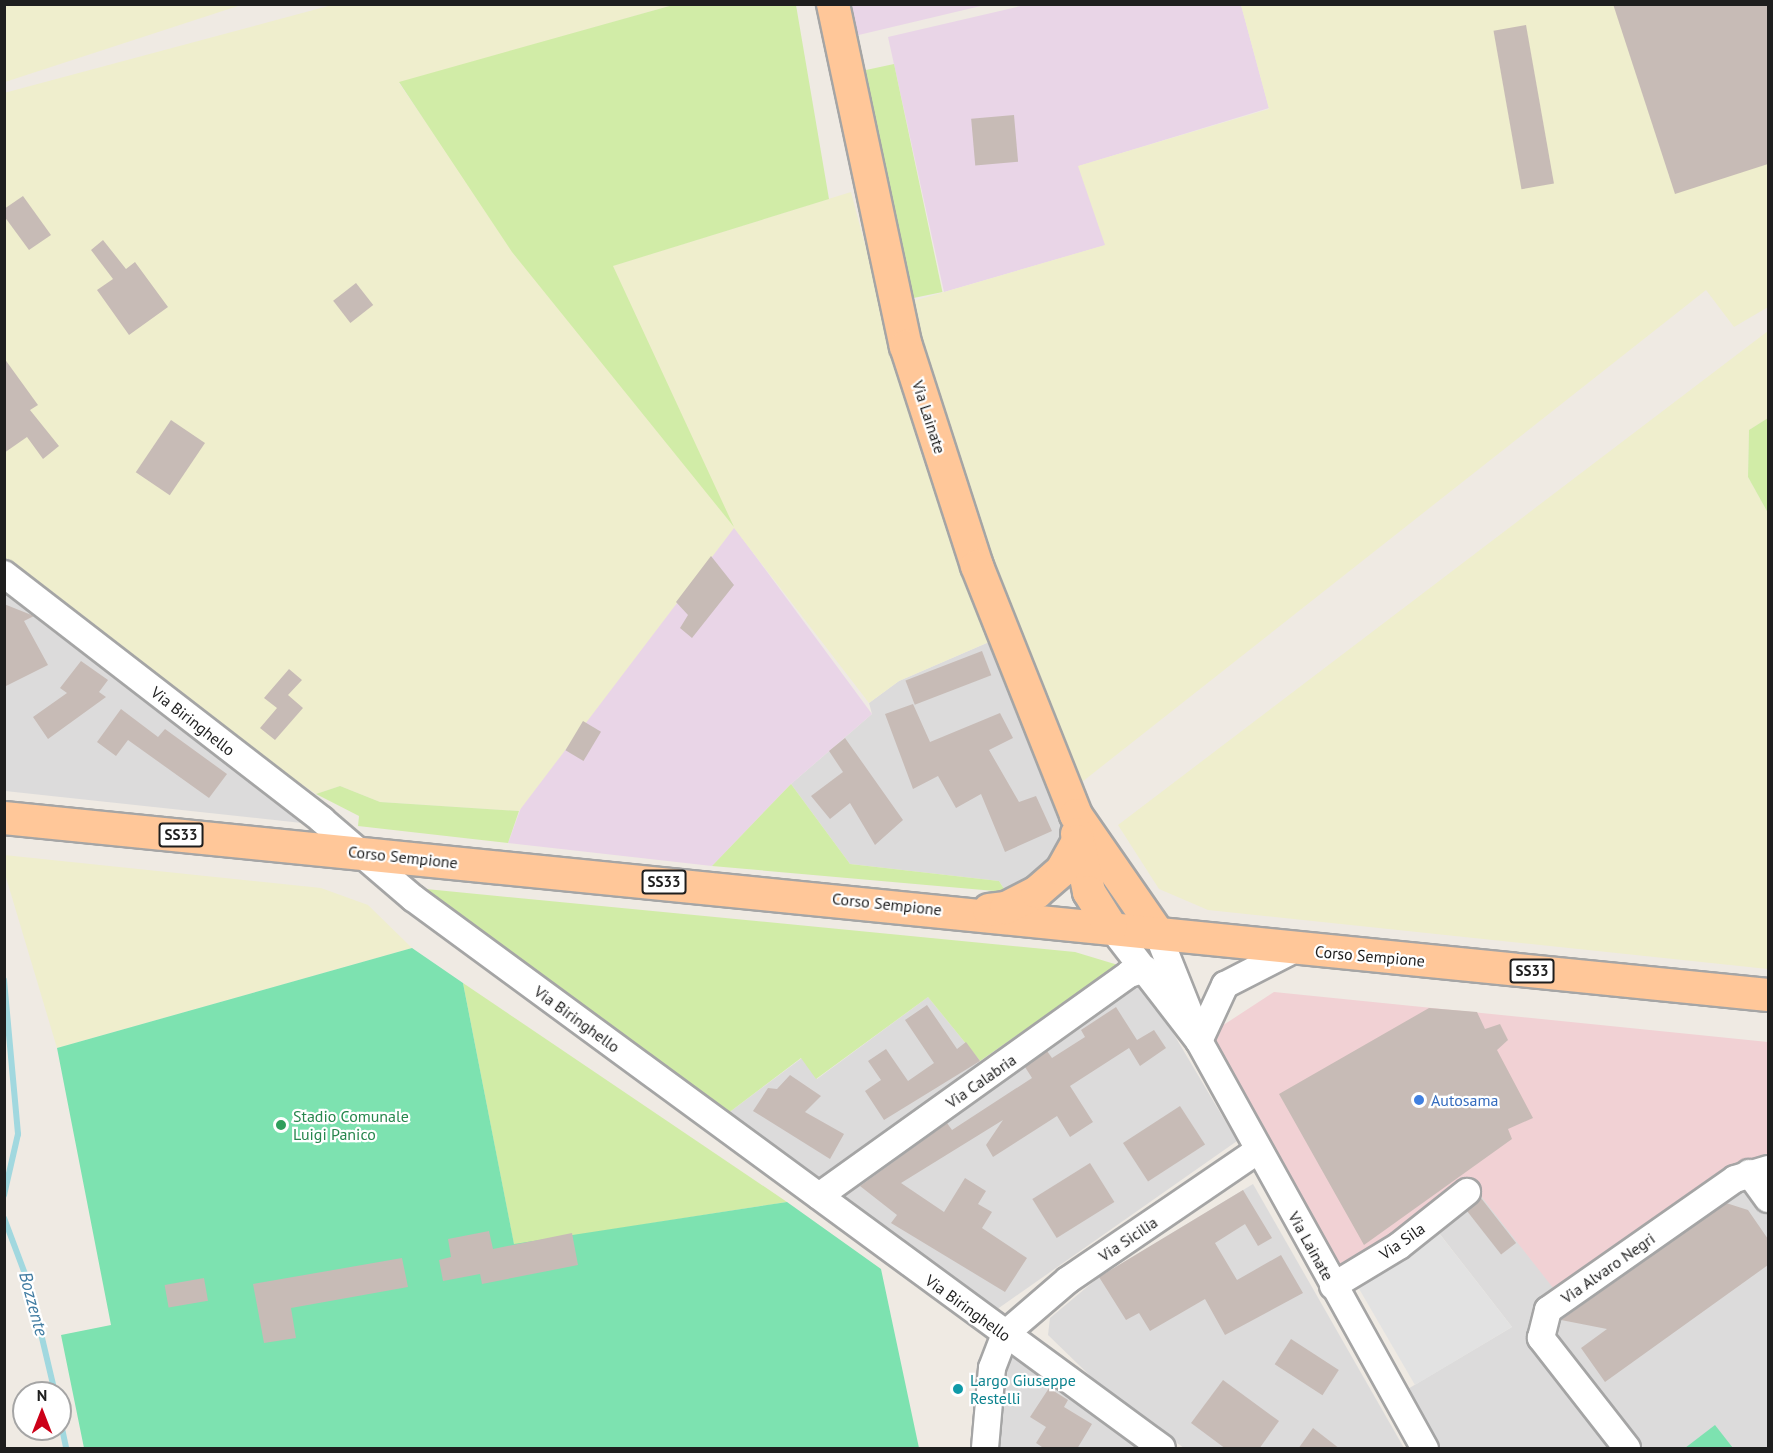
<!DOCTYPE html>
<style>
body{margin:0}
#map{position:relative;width:1773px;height:1453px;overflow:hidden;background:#efeae3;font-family:"PT Sans",sans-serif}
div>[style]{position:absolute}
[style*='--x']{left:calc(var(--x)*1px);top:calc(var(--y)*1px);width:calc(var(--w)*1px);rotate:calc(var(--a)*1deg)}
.residential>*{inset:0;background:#dcdbdb}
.commercial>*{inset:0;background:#f1d1d4}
.industrial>*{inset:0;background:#e9d5e7}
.farmland>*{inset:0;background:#efeecd}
.grass>*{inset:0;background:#d1eca7;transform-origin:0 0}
.pitch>*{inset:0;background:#7de2b0}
.parking>*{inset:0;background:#e2e2e2}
.stream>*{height:6px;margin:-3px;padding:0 3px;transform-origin:3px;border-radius:3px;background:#a1d8df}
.building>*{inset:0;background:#c7bbb6;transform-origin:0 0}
.roads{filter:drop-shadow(2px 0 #a5a5a5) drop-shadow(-2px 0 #a5a5a5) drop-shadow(0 2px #a5a5a5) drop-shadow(0 -2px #a5a5a5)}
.minor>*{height:26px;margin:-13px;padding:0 13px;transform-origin:13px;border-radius:13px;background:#fff}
.major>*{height:32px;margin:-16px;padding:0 16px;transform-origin:16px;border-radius:16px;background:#ffc799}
.dots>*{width:16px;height:16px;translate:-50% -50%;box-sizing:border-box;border:3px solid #fff;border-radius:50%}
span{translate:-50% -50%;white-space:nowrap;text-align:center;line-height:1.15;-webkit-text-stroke:4.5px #fff;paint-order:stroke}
.shield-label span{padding:2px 4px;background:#fff;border:2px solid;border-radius:4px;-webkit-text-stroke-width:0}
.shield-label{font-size:15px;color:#1e1e1e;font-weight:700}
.street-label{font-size:16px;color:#1e1e1e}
.shop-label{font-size:16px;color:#366cbe}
.left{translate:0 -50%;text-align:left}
.leisure-label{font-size:16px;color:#27864d}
.culture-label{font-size:16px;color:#0d838f}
.water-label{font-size:18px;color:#417ca2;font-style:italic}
.frame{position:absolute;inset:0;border:6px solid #1e1e1e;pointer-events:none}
.north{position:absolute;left:12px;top:1381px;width:60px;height:60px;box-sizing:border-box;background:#fff;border:2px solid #a5a5a5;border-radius:50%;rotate:0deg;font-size:16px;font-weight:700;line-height:24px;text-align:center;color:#1e1e1e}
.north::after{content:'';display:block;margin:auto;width:21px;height:27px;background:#cc0018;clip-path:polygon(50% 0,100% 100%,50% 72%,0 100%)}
</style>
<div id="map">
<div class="residential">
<i style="clip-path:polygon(5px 587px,302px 823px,5px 791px)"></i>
<i style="clip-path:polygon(989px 642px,1063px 822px,1062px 854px,1040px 879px,1006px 892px,999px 881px,850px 864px,791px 784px,872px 714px,869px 703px,899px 681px)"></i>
<i style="clip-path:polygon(1130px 976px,1147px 989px,1237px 1141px,996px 1310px,727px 1114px,802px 1058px,817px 1079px,928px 997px,980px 1061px,988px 1079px)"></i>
<i style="clip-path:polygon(1768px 1166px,1768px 1448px,1432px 1448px,1401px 1393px,1512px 1327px,1432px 1224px,1476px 1190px)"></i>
<i style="clip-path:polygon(1253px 1184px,1404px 1448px,1184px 1448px,1113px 1398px,1048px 1335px,1050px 1318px,1099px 1277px)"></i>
<i style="clip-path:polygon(997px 1333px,1158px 1448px,987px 1448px)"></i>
</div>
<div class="commercial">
<i style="clip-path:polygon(1274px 992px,1768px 1042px,1768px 1166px,1561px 1298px,1476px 1190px,1335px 1278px,1205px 1037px)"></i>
</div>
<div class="industrial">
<i style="clip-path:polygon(839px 4px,985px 5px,846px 38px)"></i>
<i style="clip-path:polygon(1025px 5px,1241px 5px,1269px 108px,1079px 166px,1106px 245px,944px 292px,888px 37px)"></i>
<i style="clip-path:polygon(734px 527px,872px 714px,791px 784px,712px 866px,508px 843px,523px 802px)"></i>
</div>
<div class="farmland">
<i style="clip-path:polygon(5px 4px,241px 4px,241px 5px,5px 82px)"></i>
<i style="clip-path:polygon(332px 5px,673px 5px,399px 83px,480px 201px,732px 524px,612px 266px,851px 192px,919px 448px,989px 642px,899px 681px,869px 703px,734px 528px,519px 811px,380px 802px,340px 786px,316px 794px,227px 734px,5px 558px,4px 93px)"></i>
<i style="clip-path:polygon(1241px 5px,1768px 5px,1768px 307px,1734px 327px,1706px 290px,1082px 782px,990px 554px,910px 302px,1105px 245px,1078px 166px,1269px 109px)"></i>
<i style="clip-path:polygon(1768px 331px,1768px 418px,1749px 430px,1748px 477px,1768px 513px,1768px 969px,1208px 910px,1159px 889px,1118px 825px)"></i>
<i style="clip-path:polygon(4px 855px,321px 888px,368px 905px,412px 948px,57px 1048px,5px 874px)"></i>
</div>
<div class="grass">
<i style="clip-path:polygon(673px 5px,796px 5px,829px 199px,613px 266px,734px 527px,512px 252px,399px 82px)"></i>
<i style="left:894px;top:64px;width:233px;height:37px;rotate:78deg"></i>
<i style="clip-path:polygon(1768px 418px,1768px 513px,1748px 477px,1749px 430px)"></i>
<i style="clip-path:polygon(791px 784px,850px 864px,999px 881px,1006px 892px,712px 866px)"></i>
<i style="clip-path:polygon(340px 786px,380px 802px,519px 811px,508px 843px,358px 826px,359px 816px,316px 794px)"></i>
<i style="clip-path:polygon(426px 889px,1075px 952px,1118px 965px,980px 1061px,928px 997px,816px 1079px,801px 1058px,727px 1114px)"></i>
<i style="clip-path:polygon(463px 983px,787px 1202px,514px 1245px)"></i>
</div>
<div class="pitch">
<i style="clip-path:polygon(412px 948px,463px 983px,514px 1244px,787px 1202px,881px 1269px,919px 1448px,84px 1448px,61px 1335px,111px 1325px,57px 1048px)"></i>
<i style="clip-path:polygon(1715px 1425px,1733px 1448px,1685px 1448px)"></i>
</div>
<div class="parking">
<i style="clip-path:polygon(1438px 1232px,1512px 1327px,1415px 1385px,1358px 1287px)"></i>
</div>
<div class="stream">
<i style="--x:4;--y:980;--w:155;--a:84.8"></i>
<i style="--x:18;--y:1134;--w:63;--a:102.9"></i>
<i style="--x:4;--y:1218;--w:74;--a:69.4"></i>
<i style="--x:30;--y:1287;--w:109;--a:76.7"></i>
<i style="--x:60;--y:1419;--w:30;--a:78"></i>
</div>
<div class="building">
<i style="clip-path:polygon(1613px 4px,1768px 4px,1768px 164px,1675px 194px)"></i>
<i style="left:1526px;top:25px;width:161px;height:33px;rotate:80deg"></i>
<i style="left:1014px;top:115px;width:47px;height:43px;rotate:85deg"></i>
<i style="clip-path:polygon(23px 196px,51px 235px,29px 250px,4px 216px,4px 209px)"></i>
<i style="clip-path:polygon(103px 240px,126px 269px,135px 262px,168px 307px,129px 335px,97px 290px,113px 279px,91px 250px)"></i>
<i style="left:356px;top:283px;width:28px;height:29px;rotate:52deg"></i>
<i style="clip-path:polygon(4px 358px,38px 405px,30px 410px,59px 446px,43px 459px,27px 437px,4px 453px)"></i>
<i style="left:171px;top:420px;width:41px;height:63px;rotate:34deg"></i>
<i style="clip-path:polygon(711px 556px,734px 585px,692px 638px,680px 628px,688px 615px,676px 602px)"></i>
<i style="clip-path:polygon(4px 604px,34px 616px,24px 621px,48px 665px,4px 687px)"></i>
<i style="left:982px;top:651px;width:26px;height:82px;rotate:69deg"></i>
<i style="clip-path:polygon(81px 661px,108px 680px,99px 692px,106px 697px,48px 739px,33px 717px,67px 693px,60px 688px)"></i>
<i style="clip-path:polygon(289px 669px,302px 680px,288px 695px,303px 708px,275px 740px,260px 728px,277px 708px,264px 698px)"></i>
<i style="clip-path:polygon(913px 704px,930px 742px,1000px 713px,1013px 738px,989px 750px,1019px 802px,1036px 796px,1052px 831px,1005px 852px,981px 794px,956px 808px,938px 776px,913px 789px,885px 714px)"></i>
<i style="clip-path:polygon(121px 709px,158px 737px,165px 729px,227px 774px,209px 798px,128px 740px,116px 756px,97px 742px)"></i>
<i style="left:583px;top:721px;width:21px;height:34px;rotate:31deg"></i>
<i style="clip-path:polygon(845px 738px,903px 820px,875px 845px,850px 803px,830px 819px,811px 796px,843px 772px,829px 751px)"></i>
<i style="clip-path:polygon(927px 1005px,957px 1049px,966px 1042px,980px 1061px,884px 1120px,865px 1091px,881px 1080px,868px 1061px,886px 1049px,908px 1081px,934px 1063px,905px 1020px)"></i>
<i style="clip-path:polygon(1116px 1007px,1137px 1040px,1154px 1030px,1166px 1048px,1140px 1066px,1129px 1048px,1070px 1086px,1093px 1122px,1070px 1137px,1057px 1116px,993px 1157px,986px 1145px,1003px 1120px,901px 1183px,944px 1212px,965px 1178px,986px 1191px,978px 1204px,992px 1212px,982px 1228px,1027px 1258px,1005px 1292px,891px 1223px,897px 1215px,860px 1186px,947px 1123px,952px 1130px,1032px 1078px,1025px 1067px,1047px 1051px,1052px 1058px,1085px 1037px,1081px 1030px)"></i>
<i style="clip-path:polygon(1429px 1008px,1477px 1012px,1485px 1029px,1500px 1024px,1508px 1040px,1497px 1050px,1533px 1118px,1508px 1129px,1512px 1139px,1364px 1245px,1279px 1094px)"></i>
<i style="clip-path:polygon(790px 1075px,821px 1096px,805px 1112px,844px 1134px,830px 1159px,753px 1111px,768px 1088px,777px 1089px)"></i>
<i style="left:1180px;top:1106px;width:46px;height:68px;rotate:57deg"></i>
<i style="left:1090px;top:1163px;width:46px;height:68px;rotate:58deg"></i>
<i style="clip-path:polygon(1243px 1190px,1272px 1238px,1258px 1246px,1245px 1224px,1215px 1243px,1237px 1280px,1281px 1255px,1303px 1293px,1225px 1335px,1205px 1299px,1150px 1331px,1139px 1313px,1126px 1320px,1099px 1277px)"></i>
<i style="left:1481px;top:1198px;width:57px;height:19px;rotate:52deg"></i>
<i style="clip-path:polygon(1726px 1203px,1748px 1210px,1768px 1239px,1768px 1265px,1605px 1382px,1581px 1348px,1607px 1329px,1561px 1320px)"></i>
<i style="clip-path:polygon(489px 1231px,493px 1249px,572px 1233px,578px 1265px,482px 1284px,480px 1274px,443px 1281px,439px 1260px,451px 1257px,448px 1239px)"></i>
<i style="clip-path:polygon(402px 1258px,408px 1287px,291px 1308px,296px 1338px,264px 1343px,253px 1284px)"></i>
<i style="left:204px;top:1278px;width:23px;height:40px;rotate:80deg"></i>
<i style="left:1291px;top:1339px;width:57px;height:30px;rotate:33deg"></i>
<i style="clip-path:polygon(1223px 1380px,1279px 1421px,1259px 1449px,1226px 1449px,1191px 1423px)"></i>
<i style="clip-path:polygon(1049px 1388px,1068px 1400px,1064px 1407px,1092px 1424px,1077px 1449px,1045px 1449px,1036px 1443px,1046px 1427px,1030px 1417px)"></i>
<i style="clip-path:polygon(1313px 1428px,1340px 1449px,1298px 1449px)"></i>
</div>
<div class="roads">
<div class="minor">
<i style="--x:4;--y:574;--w:402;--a:37.7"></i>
<i style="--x:322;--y:820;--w:120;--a:40.6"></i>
<i style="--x:413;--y:898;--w:929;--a:36.29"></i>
<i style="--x:1111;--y:927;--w:144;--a:52.3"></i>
<i style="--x:1199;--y:1041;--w:466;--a:61"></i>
<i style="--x:1157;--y:932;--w:102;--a:68.2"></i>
<i style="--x:1199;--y:1041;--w:62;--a:-65.1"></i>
<i style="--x:1225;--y:985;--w:79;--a:-27.2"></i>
<i style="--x:1749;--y:1173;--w:32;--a:54"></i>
<i style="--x:819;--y:1196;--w:381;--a:-35.6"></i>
<i style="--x:1129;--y:974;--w:17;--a:-17"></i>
<i style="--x:1333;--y:1286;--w:77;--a:-31.2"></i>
<i style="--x:1399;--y:1246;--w:87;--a:-38.5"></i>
<i style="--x:985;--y:1448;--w:80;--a:-85"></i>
<i style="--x:992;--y:1368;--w:36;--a:-69"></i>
<i style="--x:1005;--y:1334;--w:83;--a:-40.6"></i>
<i style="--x:1068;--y:1280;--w:229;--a:-34.3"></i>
<i style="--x:1627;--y:1448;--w:140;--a:-128"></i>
<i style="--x:1541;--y:1338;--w:29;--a:-76"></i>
<i style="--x:1548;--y:1310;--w:228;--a:-35"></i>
<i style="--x:1735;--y:1179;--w:34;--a:-17"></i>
</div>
<div class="major">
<i style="--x:833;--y:4;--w:350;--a:78"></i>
<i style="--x:906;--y:346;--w:231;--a:72.1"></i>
<i style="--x:977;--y:566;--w:268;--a:68.3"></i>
<i style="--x:1076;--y:815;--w:142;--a:55.3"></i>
<i style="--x:4;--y:818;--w:1773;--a:5.73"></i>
<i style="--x:1077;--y:834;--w:59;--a:78.3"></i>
<i style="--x:1089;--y:892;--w:41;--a:57.8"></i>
<i style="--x:989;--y:910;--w:17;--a:-7"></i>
<i style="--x:1006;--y:908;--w:35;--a:-27"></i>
<i style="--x:1037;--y:892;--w:33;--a:-41"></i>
<i style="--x:1062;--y:870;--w:33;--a:-61"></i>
</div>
</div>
<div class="dots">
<i style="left:1419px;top:1100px;background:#3f7fe0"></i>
<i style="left:281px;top:1125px;background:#2e9e5b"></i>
<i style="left:958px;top:1389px;background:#0f9aa8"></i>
</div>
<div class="shield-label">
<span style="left:181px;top:835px">SS33</span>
<span style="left:664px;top:882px">SS33</span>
<span style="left:1532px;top:971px">SS33</span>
</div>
<div class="street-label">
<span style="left:929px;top:417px;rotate:72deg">Via Lainate</span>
<span style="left:193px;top:721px;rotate:38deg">Via Biringhello</span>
<span style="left:403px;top:857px;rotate:6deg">Corso Sempione</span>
<span style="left:887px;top:904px;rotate:6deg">Corso Sempione</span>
<span style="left:1370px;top:956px;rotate:5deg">Corso Sempione</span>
<span style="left:577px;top:1019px;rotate:36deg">Via Biringhello</span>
<span style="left:981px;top:1081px;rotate:-35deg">Via Calabria</span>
<span style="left:1128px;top:1239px;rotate:-34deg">Via Sicilia</span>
<span style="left:1402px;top:1241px;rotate:-35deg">Via Sila</span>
<span style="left:1311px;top:1246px;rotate:61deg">Via Lainate</span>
<span style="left:1608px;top:1268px;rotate:-35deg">Via Alvaro Negri</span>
<span style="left:968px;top:1308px;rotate:36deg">Via Biringhello</span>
</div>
<div class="shop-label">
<span class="left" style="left:1431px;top:1100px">Autosama</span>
</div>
<div class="leisure-label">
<span class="left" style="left:293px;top:1125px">Stadio Comunale<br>Luigi Panico</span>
</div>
<div class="culture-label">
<span class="left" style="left:970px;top:1389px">Largo Giuseppe<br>Restelli</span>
</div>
<div class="water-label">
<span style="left:33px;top:1304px;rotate:75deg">Bozzente</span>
</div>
<div class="frame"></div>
<div class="north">N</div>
</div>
